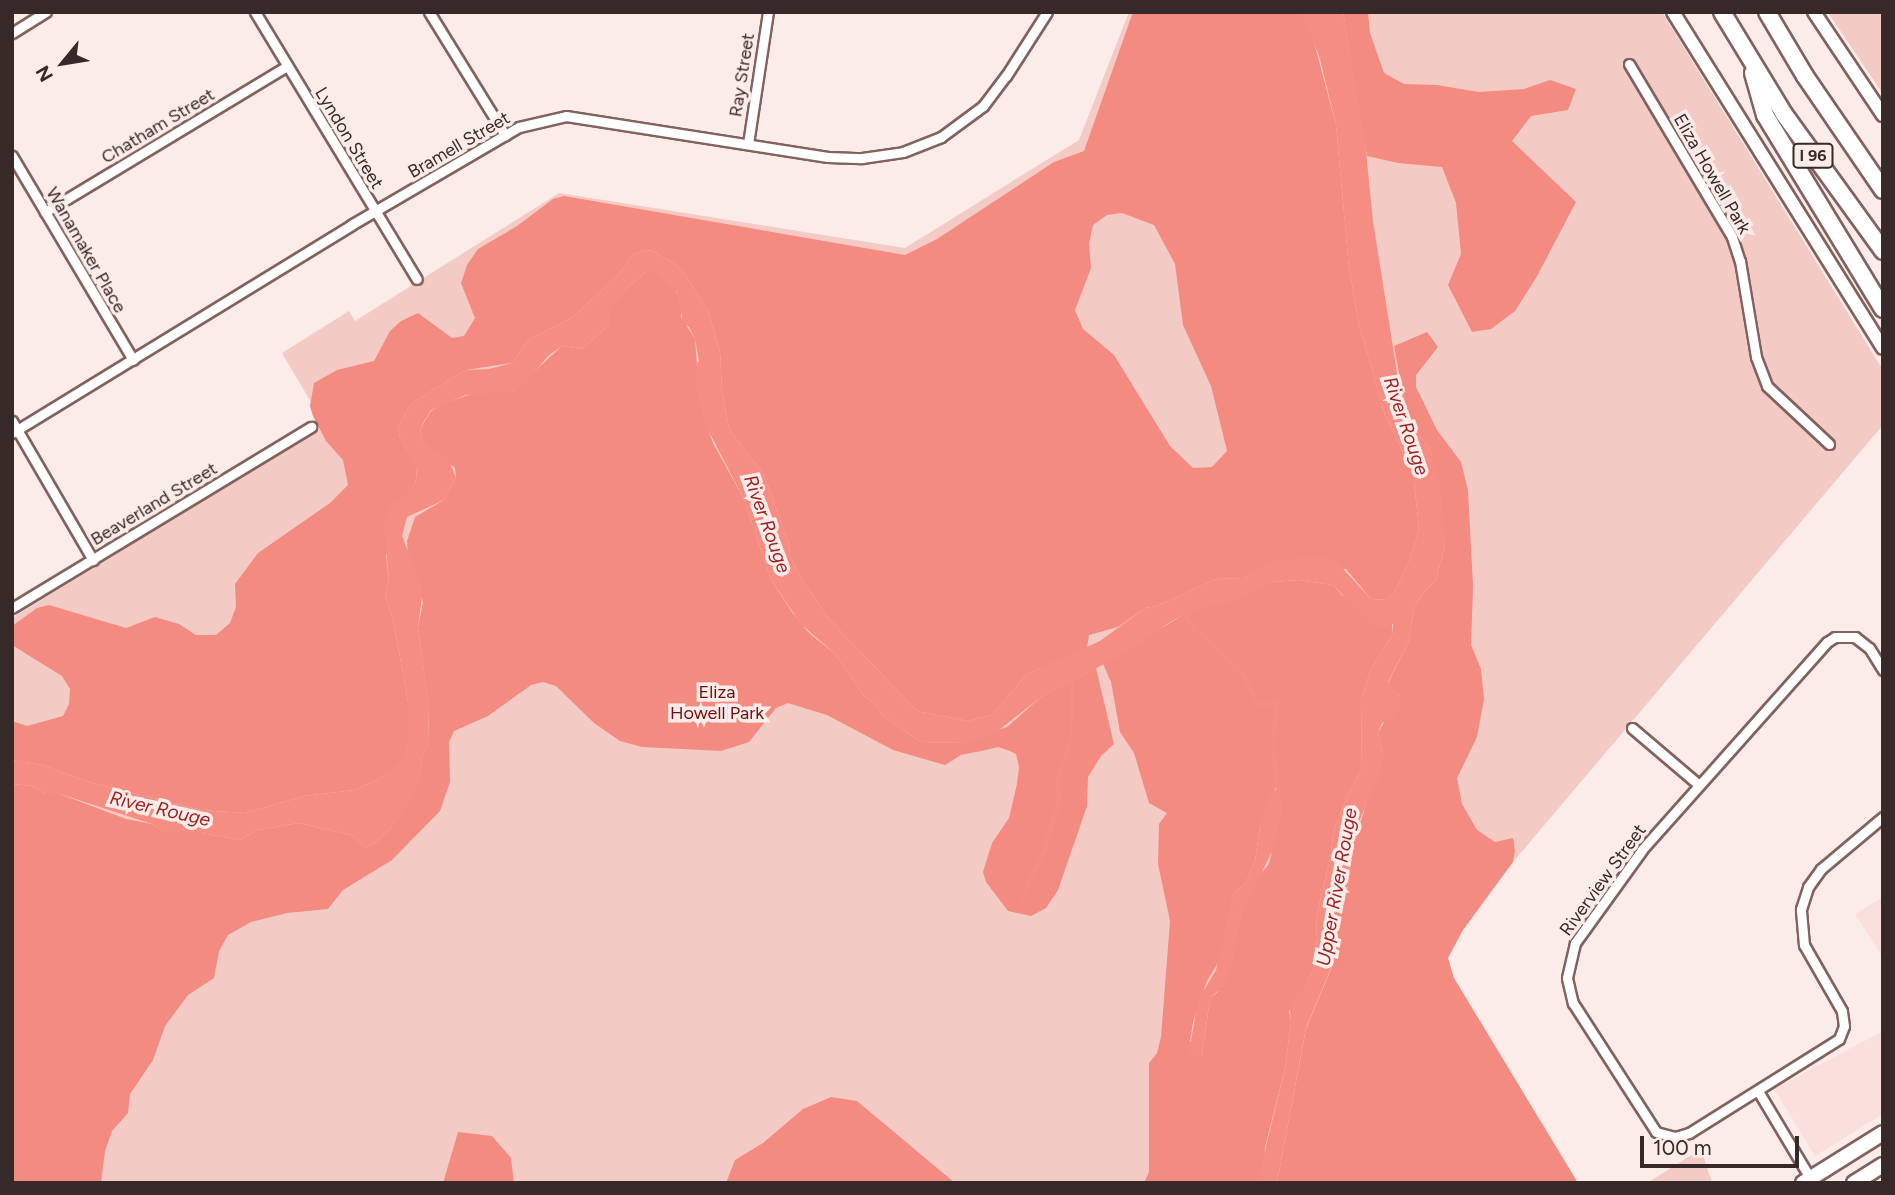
<!DOCTYPE html>
<style>
body{margin:0}
#map{position:relative;width:1895px;height:1195px;overflow:hidden;background:#fbecea;font-family:Figtree,sans-serif}
div>[style]{position:absolute}
[style*='--x']{left:calc(var(--x)*1px);top:calc(var(--y)*1px);width:calc(var(--w)*1px);rotate:calc(var(--a)*1deg)}
.built>*{inset:0;background:#fbdfdc}
.green>*{inset:0;background:#f4cac5}
.forest>*{inset:0;background:#f38b81}
.water>*{inset:0;background:#f68d83}
.stream>*{height:3.5px;margin:-1.75px;padding:0 1.75px;transform-origin:1.75px;border-radius:1.75px;background:#f68d83}
.roads{filter:drop-shadow(2px 0 #82625f) drop-shadow(-2px 0 #82625f) drop-shadow(0 2px #82625f) drop-shadow(0 -2px #82625f)}
.street>*{height:9px;margin:-4.5px;padding:0 4.5px;transform-origin:4.5px;border-radius:4.5px;background:#fff}
.secondary>*{height:12px;margin:-6px;padding:0 6px;transform-origin:6px;border-radius:6px;background:#fff}
.primary>*{height:14px;margin:-7px;padding:0 7px;transform-origin:7px;border-radius:7px;background:#fff}
.highway>*{height:16px;margin:-8px;padding:0 8px;transform-origin:8px;border-radius:8px;background:#fff}
span{translate:-50% -50%;white-space:nowrap;text-align:center;line-height:1.15;-webkit-text-stroke:7px #fbecea;paint-order:stroke}
.shield-label span{padding:2px 5px;background:#fbecea;border:2px solid;border-radius:5px;-webkit-text-stroke-width:0}
.shield-label{font-size:16px;color:#372927;font-weight:700}
.street-label{font-size:18px;color:#372927}
.park-label{font-size:18px;color:#6e1011}
.water-label{font-size:19px;color:#9c2121;font-style:italic}
.frame{position:absolute;inset:0;border:14px solid #372927;pointer-events:none}
.north{position:absolute;left:28px;top:28px;width:70px;height:70px;-webkit-text-stroke:5px #fbecea;paint-order:stroke;rotate:240deg;font-size:19px;font-weight:700;line-height:28px;text-align:center;color:#372927}
.north::after{content:'';display:block;margin:auto;width:24px;height:32px;background:#372927;clip-path:polygon(50% 0,100% 100%,50% 72%,0 100%)}
.scale{position:absolute;left:1640px;top:1136px;width:159px;height:32px;box-sizing:border-box;border:4px solid #372927;border-top:0;padding-left:9px;font-size:21px;line-height:24px;white-space:nowrap;color:#372927;-webkit-text-stroke:5px #fbecea;paint-order:stroke}
</style>
<div id="map">
<div class="built">
<i style="clip-path:polygon(1883px 897px,1883px 958px,1855px 914px)"></i>
<i style="clip-path:polygon(1883px 1031px,1883px 1114px,1815px 1156px,1774px 1089px)"></i>
</div>
<div class="green">
<i style="clip-path:polygon(1129px 12px,1662px 12px,1883px 370px,1883px 425px,1436px 953px,1575px 1183px,12px 1183px,12px 618px,325px 426px,282px 353px,349px 311px,355px 321px,559px 193px,905px 248px,1079px 140px)"></i>
<i style="clip-path:polygon(1832px 12px,1883px 12px,1883px 94px,1829px 14px)"></i>
<i style="clip-path:polygon(1701px 1149px,1712px 1183px,1647px 1183px)"></i>
</div>
<div class="forest">
<i style="clip-path:polygon(evenodd,1133px 12px,1302px 12px,1311px 31px,1336px 125px,1349px 268px,1359px 325px,1385px 415px,1413px 473px,1419px 528px,1410px 559px,1394px 593px,1386px 600px,1371px 599px,1346px 569px,1253px 573px,1243px 579px,1218px 578px,1157px 606px,1145px 608px,1118px 627px,1089px 635px,1087px 648px,1027px 674px,992px 715px,968px 721px,917px 711px,830px 620px,801px 578px,790px 557px,789px 544px,764px 475px,729px 429px,722px 389px,720px 352px,709px 313px,685px 274px,676px 265px,654px 251px,644px 250px,632px 255px,619px 274px,573px 317px,528px 340px,512px 363px,466px 370px,455px 376px,411px 404px,398px 427px,400px 438px,417px 467px,416px 479px,386px 555px,389px 581px,385px 595px,394px 624px,408px 702px,408px 744px,400px 763px,379px 779px,354px 790px,304px 796px,245px 813px,201px 810px,89px 782px,43px 765px,12px 760px,12px 721px,27px 726px,63px 716px,69px 704px,70px 689px,62px 676px,12px 645px,12px 626px,37px 608px,49px 605px,126px 628px,155px 617px,179px 624px,196px 635px,216px 635px,230px 623px,236px 607px,235px 584px,258px 553px,330px 503px,348px 485px,343px 460px,326px 441px,313px 416px,310px 406px,314px 383px,337px 370px,374px 361px,390px 331px,401px 321px,418px 313px,452px 338px,464px 336px,475px 318px,461px 283px,467px 265px,478px 249px,517px 226px,553px 199px,564px 196px,905px 255px,937px 239px,1054px 162px,1084px 151px,1133px 12px,1122px 213px,1154px 225px,1175px 264px,1183px 325px,1211px 386px,1227px 451px,1212px 467px,1193px 468px,1170px 446px,1114px 355px,1083px 329px,1075px 310px,1091px 268px,1089px 244px,1093px 225px,1107px 215px,1122px 213px)"></i>
<i style="clip-path:polygon(1343px 12px,1368px 12px,1370px 33px,1384px 73px,1404px 84px,1437px 85px,1479px 92px,1524px 89px,1550px 80px,1576px 89px,1568px 110px,1531px 116px,1512px 141px,1576px 202px,1536px 278px,1515px 311px,1491px 329px,1472px 332px,1448px 285px,1461px 254px,1456px 203px,1442px 167px,1398px 163px,1367px 156px)"></i>
<i style="clip-path:polygon(646px 272px,655px 272px,673px 285px,681px 301px,681px 317px,695px 339px,700px 405px,713px 443px,744px 499px,771px 580px,792px 612px,809px 633px,834px 653px,864px 696px,875px 704px,883px 716px,921px 742px,961px 743px,1007px 727px,1041px 697px,1096px 668px,1114px 744px,1101px 756px,1088px 777px,1087px 806px,1058px 890px,1046px 908px,1031px 916px,1008px 911px,986px 882px,983px 872px,992px 843px,1009px 818px,1017px 784px,1019px 767px,1016px 754px,1010px 751px,998px 747px,986px 750px,961px 755px,945px 765px,893px 750px,827px 715px,788px 703px,776px 708px,749px 742px,721px 751px,642px 747px,620px 741px,594px 723px,556px 686px,543px 682px,531px 685px,488px 716px,454px 731px,449px 742px,450px 782px,440px 811px,392px 860px,343px 890px,328px 909px,287px 913px,251px 922px,228px 935px,219px 951px,214px 978px,188px 995px,165px 1026px,153px 1060px,130px 1094px,128px 1113px,112px 1131px,105px 1151px,101px 1183px,12px 1183px,12px 784px,32px 786px,45px 794px,60px 794px,126px 819px,152px 824px,167px 833px,201px 833px,240px 840px,258px 830px,299px 823px,351px 835px,365px 847px,374px 844px,390px 829px,422px 779px,421px 759px,429px 744px,428px 701px,418px 628px,423px 602px,408px 556px,407px 541px,415px 517px,444px 500px,456px 478px,455px 468px,423px 442px,420px 433px,422px 426px,431px 411px,443px 404px,477px 392px,512px 392px,562px 346px,582px 349px,609px 325px,609px 309px,627px 288px)"></i>
<i style="clip-path:polygon(1427px 332px,1438px 347px,1416px 375px,1416px 387px,1437px 430px,1461px 462px,1468px 490px,1473px 586px,1471px 645px,1481px 669px,1484px 699px,1477px 737px,1457px 778px,1462px 804px,1477px 830px,1495px 842px,1513px 838px,1515px 851px,1513px 862px,1463px 930px,1448px 958px,1454px 978px,1578px 1183px,1277px 1183px,1306px 1029px,1334px 962px,1336px 915px,1347px 893px,1355px 830px,1361px 821px,1383px 753px,1378px 733px,1399px 695px,1390px 688px,1388px 683px,1408px 643px,1414px 609px,1424px 592px,1436px 580px,1445px 545px,1431px 452px,1415px 429px,1404px 400px,1394px 346px)"></i>
<i style="clip-path:polygon(evenodd,1298px 580px,1333px 585px,1342px 595px,1384px 626px,1392px 623px,1392px 635px,1371px 669px,1362px 696px,1361px 770px,1347px 796px,1333px 833px,1331px 854px,1316px 918px,1317px 939px,1313px 969px,1306px 986px,1289px 1011px,1291px 1021px,1285px 1069px,1265px 1147px,1264px 1162px,1257px 1183px,1144px 1183px,1149px 1172px,1149px 1063px,1157px 1053px,1161px 1037px,1170px 921px,1158px 864px,1159px 824px,1167px 813px,1149px 803px,1134px 753px,1120px 732px,1111px 682px,1103px 664px,1183px 615px,1274px 582px,1298px 580px,1276px 787px,1282px 805px,1269px 864px,1257px 878px,1239px 920px,1218px 992px,1210px 998px,1202px 1057px,1190px 1041px,1193px 1022px,1207px 981px,1221px 958px,1233px 894px,1246px 883px,1255px 861px,1260px 827px,1276px 787px)"></i>
<i style="clip-path:polygon(831px 1097px,857px 1101px,955px 1183px,726px 1183px,735px 1160px,763px 1143px,803px 1109px)"></i>
<i style="clip-path:polygon(458px 1132px,492px 1136px,511px 1158px,514px 1183px,443px 1183px)"></i>
</div>
<div class="water">
<i style="clip-path:polygon(1302px 12px,1343px 12px,1364px 131px,1373px 221px,1397px 373px,1415px 429px,1431px 452px,1441px 489px,1445px 545px,1436px 580px,1424px 592px,1414px 609px,1408px 643px,1388px 682px,1403px 701px,1393px 719px,1382px 723px,1378px 733px,1383px 753px,1380px 775px,1355px 830px,1347px 893px,1336px 916px,1334px 961px,1306px 1028px,1277px 1183px,1257px 1183px,1285px 1069px,1291px 1021px,1289px 1003px,1306px 986px,1313px 969px,1317px 939px,1316px 918px,1331px 854px,1333px 833px,1347px 796px,1361px 770px,1362px 696px,1371px 669px,1392px 635px,1393px 624px,1375px 628px,1333px 585px,1298px 580px,1274px 582px,1232px 601px,1183px 615px,1167px 624px,1133px 649px,1041px 697px,994px 734px,961px 743px,921px 742px,883px 716px,875px 704px,864px 696px,834px 653px,801px 624px,771px 580px,744px 499px,704px 422px,697px 395px,696px 364px,699px 361px,695px 339px,689px 327px,683px 323px,677px 292px,655px 272px,646px 272px,627px 288px,610px 309px,609px 325px,582px 349px,562px 346px,548px 356px,527px 381px,512px 392px,466px 395px,431px 410px,422px 425px,420px 433px,423px 442px,449px 460px,456px 478px,444px 500px,407px 517px,402px 536px,423px 589px,418px 628px,428px 700px,429px 744px,421px 759px,423px 779px,390px 829px,374px 844px,365px 847px,351px 835px,299px 823px,258px 830px,240px 840px,201px 833px,167px 833px,152px 824px,60px 794px,45px 794px,32px 786px,12px 784px,12px 760px,43px 765px,89px 782px,201px 810px,245px 813px,304px 796px,354px 790px,379px 779px,399px 763px,408px 744px,408px 702px,394px 624px,385px 595px,389px 581px,384px 527px,391px 506px,408px 493px,416px 480px,417px 468px,400px 438px,398px 427px,411px 404px,455px 376px,466px 370px,489px 369px,512px 363px,528px 340px,573px 317px,619px 274px,632px 255px,644px 250px,654px 251px,676px 265px,685px 274px,709px 313px,720px 352px,722px 389px,729px 429px,764px 475px,789px 544px,790px 557px,801px 578px,830px 620px,917px 711px,968px 721px,992px 715px,1027px 674px,1100px 641px,1145px 608px,1157px 606px,1218px 578px,1243px 579px,1275px 559px,1333px 558px,1371px 599px,1386px 600px,1394px 593px,1410px 559px,1419px 528px,1413px 473px,1385px 415px,1359px 325px,1349px 268px,1336px 125px,1320px 59px)"></i>
<i style="clip-path:polygon(1280px 786px,1282px 805px,1276px 843px,1239px 920px,1234px 960px,1225px 985px,1210px 998px,1202px 1057px,1189px 1052px,1198px 1000px,1216px 970px,1233px 894px,1246px 883px,1255px 861px,1260px 827px,1271px 794px)"></i>
</div>
<div class="stream">
<i style="--x:1184;--y:612;--w:19;--a:58"></i>
<i style="--x:1194;--y:628;--w:63;--a:41.8"></i>
<i style="--x:1241;--y:670;--w:39;--a:63"></i>
<i style="--x:1259;--y:705;--w:19;--a:-9"></i>
<i style="--x:1278;--y:702;--w:39;--a:97"></i>
<i style="--x:1273;--y:741;--w:46;--a:83.8"></i>
<i style="--x:1022;--y:900;--w:57;--a:-66.1"></i>
<i style="--x:1045;--y:848;--w:50;--a:-73.7"></i>
<i style="--x:1059;--y:800;--w:21;--a:-93"></i>
<i style="--x:1058;--y:779;--w:40;--a:-71.1"></i>
<i style="--x:1071;--y:741;--w:66;--a:-89.1"></i>
</div>
<div class="roads">
<div class="street">
<i style="--x:255;--y:12;--w:312;--a:58.8"></i>
<i style="--x:429;--y:12;--w:145;--a:58.3"></i>
<i style="--x:12;--y:33;--w:40;--a:-32"></i>
<i style="--x:1629;--y:64;--w:201;--a:59.2"></i>
<i style="--x:1732;--y:237;--w:25;--a:72"></i>
<i style="--x:1740;--y:261;--w:97;--a:80.5"></i>
<i style="--x:1756;--y:357;--w:31;--a:69"></i>
<i style="--x:1767;--y:386;--w:85;--a:43.1"></i>
<i style="--x:748;--y:144;--w:134;--a:-81.4"></i>
<i style="--x:12;--y:156;--w:237;--a:59.3"></i>
<i style="--x:45;--y:212;--w:283;--a:-31.1"></i>
<i style="--x:12;--y:421;--w:161;--a:59.8"></i>
<i style="--x:12;--y:433;--w:398;--a:-31.5"></i>
<i style="--x:351;--y:225;--w:194;--a:-30.3"></i>
<i style="--x:519;--y:127;--w:48;--a:-13.2"></i>
<i style="--x:566;--y:116;--w:265;--a:8.9"></i>
<i style="--x:828;--y:157;--w:34;--a:2"></i>
<i style="--x:862;--y:158;--w:41;--a:-8.3"></i>
<i style="--x:903;--y:152;--w:41;--a:-21.5"></i>
<i style="--x:941;--y:137;--w:52;--a:-36.4"></i>
<i style="--x:983;--y:106;--w:38;--a:-53"></i>
<i style="--x:1006;--y:76;--w:76;--a:-57.4"></i>
<i style="--x:12;--y:608;--w:350;--a:-31.2"></i>
<i style="--x:1883;--y:670;--w:26;--a:-122"></i>
<i style="--x:1869;--y:648;--w:18;--a:-142"></i>
<i style="--x:1855;--y:637;--w:20;--a:180"></i>
<i style="--x:1835;--y:637;--w:9;--a:148"></i>
<i style="--x:1827;--y:642;--w:278;--a:131.7"></i>
<i style="--x:1642;--y:850;--w:115;--a:125.8"></i>
<i style="--x:1575;--y:943;--w:36;--a:103"></i>
<i style="--x:1567;--y:978;--w:26;--a:77"></i>
<i style="--x:1573;--y:1003;--w:153;--a:57.2"></i>
<i style="--x:1656;--y:1132;--w:20;--a:15"></i>
<i style="--x:1675;--y:1137;--w:15;--a:-16"></i>
<i style="--x:1689;--y:1133;--w:177;--a:-32.1"></i>
<i style="--x:1839;--y:1039;--w:14;--a:-69"></i>
<i style="--x:1844;--y:1026;--w:15;--a:-98"></i>
<i style="--x:1842;--y:1011;--w:76;--a:-119.9"></i>
<i style="--x:1804;--y:945;--w:36;--a:-95"></i>
<i style="--x:1801;--y:909;--w:23;--a:-72"></i>
<i style="--x:1808;--y:887;--w:22;--a:-54"></i>
<i style="--x:1821;--y:869;--w:81;--a:-40"></i>
<i style="--x:1632;--y:728;--w:88;--a:40.4"></i>
<i style="--x:1758;--y:1091;--w:101;--a:59.1"></i>
</div>
<div class="secondary">
<i style="--x:1673;--y:12;--w:396;--a:58"></i>
<i style="--x:1814;--y:12;--w:124;--a:56.2"></i>
</div>
<div class="primary">
<i style="--x:1803;--y:1183;--w:94;--a:-32"></i>
<i style="--x:1854;--y:1183;--w:34;--a:-32"></i>
</div>
<div class="highway">
<i style="--x:1722;--y:12;--w:119;--a:58.7"></i>
<i style="--x:1784;--y:114;--w:169;--a:54.1"></i>
<i style="--x:1767;--y:12;--w:74;--a:59.3"></i>
<i style="--x:1805;--y:76;--w:138;--a:55.6"></i>
<i style="--x:1753;--y:73;--w:44;--a:74.1"></i>
<i style="--x:1765;--y:115;--w:227;--a:58.7"></i>
</div>
</div>
<div class="shield-label">
<span style="left:1813px;top:156px">I 96</span>
</div>
<div class="street-label">
<span style="left:742px;top:75px;rotate:-81deg">Ray Street</span>
<span style="left:158px;top:126px;rotate:-31deg">Chatham Street</span>
<span style="left:349px;top:138px;rotate:59deg">Lyndon Street</span>
<span style="left:459px;top:145px;rotate:-30deg">Bramell Street</span>
<span style="left:1712px;top:174px;rotate:60deg">Eliza Howell Park</span>
<span style="left:86px;top:250px;rotate:60deg">Wanamaker Place</span>
<span style="left:154px;top:504px;rotate:-31deg">Beaverland Street</span>
<span style="left:1603px;top:880px;rotate:-54deg">Riverview Street</span>
</div>
<div class="park-label">
<span style="left:717px;top:703px">Eliza<br>Howell Park</span>
</div>
<div class="water-label">
<span style="left:1406px;top:426px;rotate:71deg">River Rouge</span>
<span style="left:767px;top:524px;rotate:70deg">River Rouge</span>
<span style="left:160px;top:809px;rotate:13deg">River Rouge</span>
<span style="left:1337px;top:887px;rotate:-80deg">Upper River Rouge</span>
</div>
<div class="frame"></div>
<div class="north">N</div>
<div class="scale">100 m</div>
</div>
